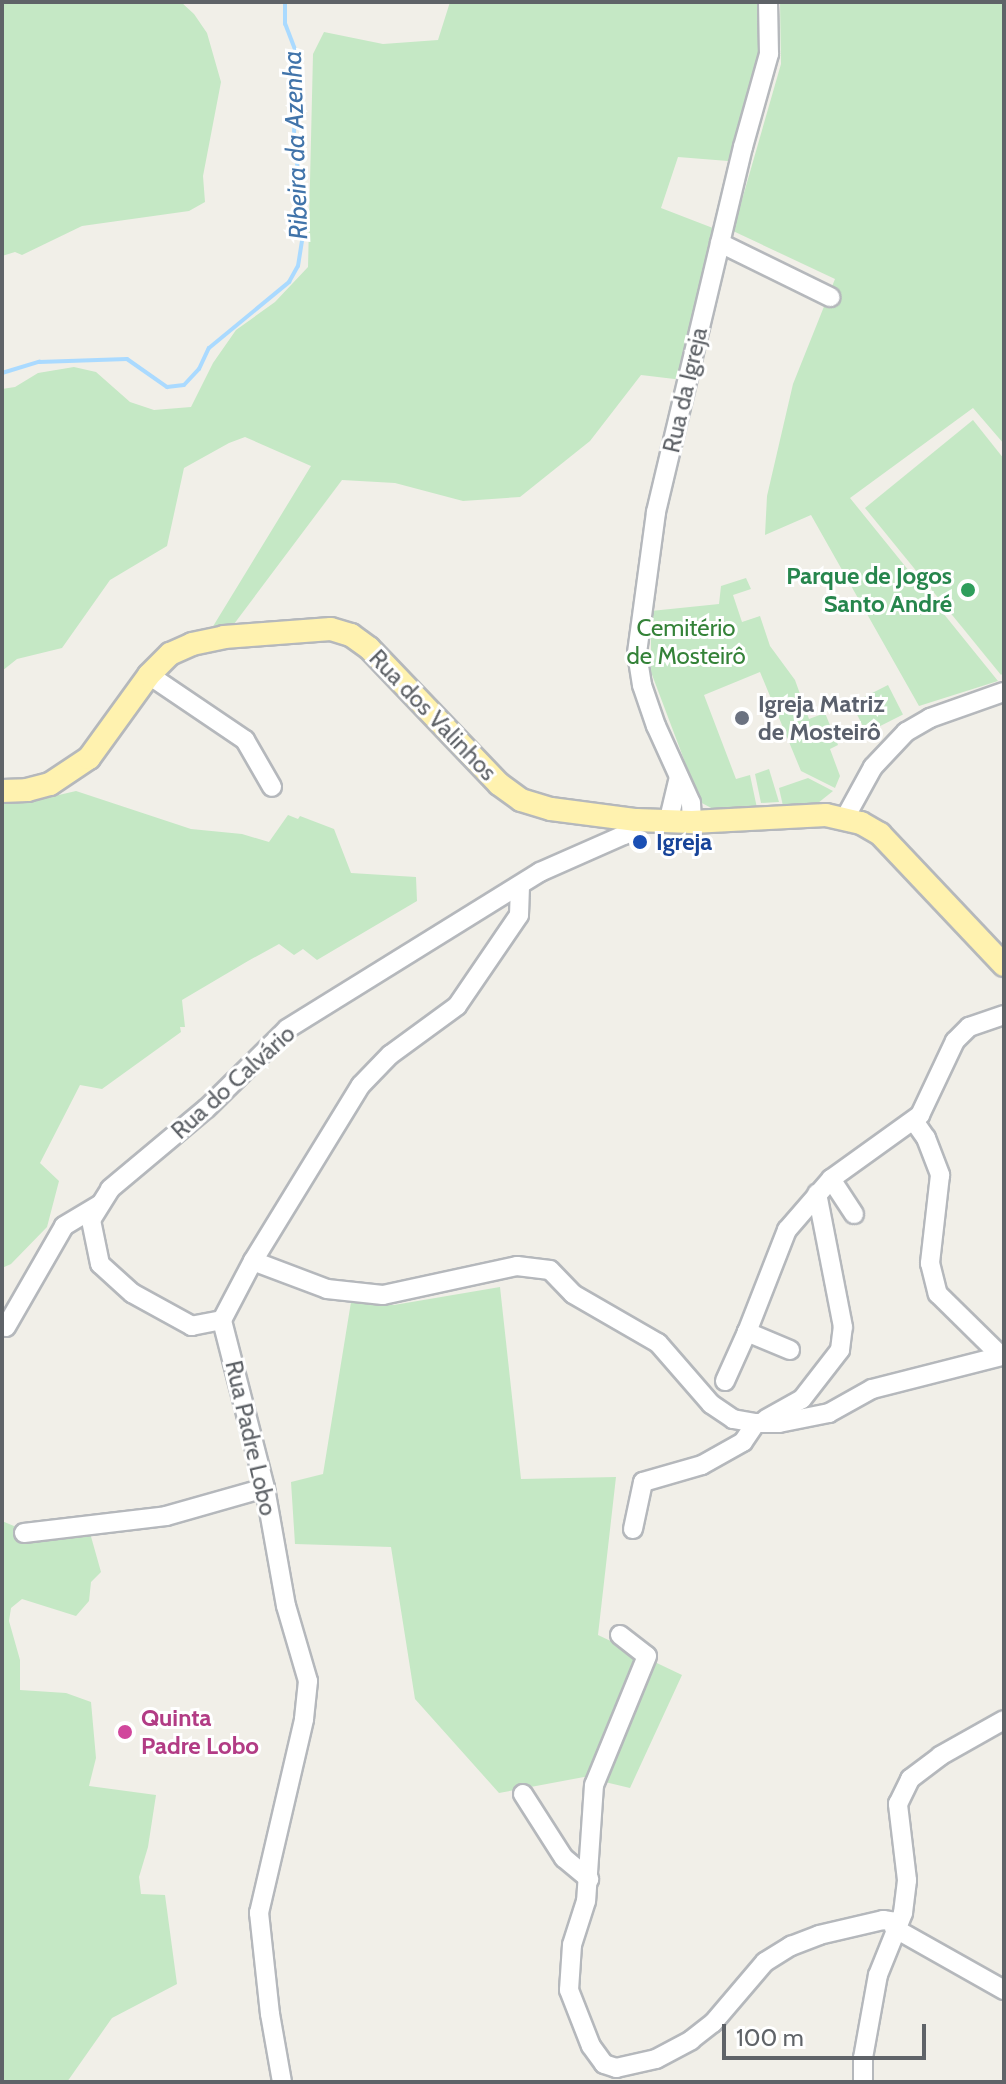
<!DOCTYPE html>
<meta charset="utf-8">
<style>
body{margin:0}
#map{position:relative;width:1006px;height:2084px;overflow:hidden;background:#f1efe8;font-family:Cabin,sans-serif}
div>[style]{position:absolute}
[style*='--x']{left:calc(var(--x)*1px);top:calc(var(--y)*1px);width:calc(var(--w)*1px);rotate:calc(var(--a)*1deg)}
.green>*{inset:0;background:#c5e8c5;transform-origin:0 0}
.stream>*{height:4px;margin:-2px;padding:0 2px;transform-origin:2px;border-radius:2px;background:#aadaff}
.roads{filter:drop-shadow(2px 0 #b5b8bc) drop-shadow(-2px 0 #b5b8bc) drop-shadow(0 2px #b5b8bc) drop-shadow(0 -2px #b5b8bc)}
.minor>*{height:18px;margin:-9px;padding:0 9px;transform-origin:9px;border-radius:9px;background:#fff}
.major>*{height:22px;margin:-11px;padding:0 11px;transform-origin:11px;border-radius:11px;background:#fff2af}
.dots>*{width:22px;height:22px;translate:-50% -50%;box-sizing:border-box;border:4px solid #fff;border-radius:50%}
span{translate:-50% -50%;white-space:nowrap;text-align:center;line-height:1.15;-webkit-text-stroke:6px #fff;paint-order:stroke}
.street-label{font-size:24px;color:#5f6368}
.leisure-label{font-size:24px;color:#27864d;font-weight:700}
.right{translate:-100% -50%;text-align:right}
.park-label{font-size:24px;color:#348238}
.worship-label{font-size:24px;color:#5b616d;font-weight:700}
.left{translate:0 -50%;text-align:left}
.transit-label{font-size:24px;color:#164399;font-weight:700}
.hotel-label{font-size:24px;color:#b23c85;font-weight:700}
.water-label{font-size:26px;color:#4174aa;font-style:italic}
.frame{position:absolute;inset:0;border:4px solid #5f6368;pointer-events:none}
.scale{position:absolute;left:722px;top:2024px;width:204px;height:36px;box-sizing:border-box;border:4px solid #5f6368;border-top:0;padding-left:10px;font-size:24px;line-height:28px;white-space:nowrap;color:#5f6368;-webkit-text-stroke:6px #fff;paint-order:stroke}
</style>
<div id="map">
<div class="green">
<i style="clip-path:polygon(2px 2px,181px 2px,194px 14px,207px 33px,221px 82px,203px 176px,205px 202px,189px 211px,82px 226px,22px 255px,15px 252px,2px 256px)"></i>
<i style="clip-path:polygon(450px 2px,760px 2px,761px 43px,728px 161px,678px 157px,661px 208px,718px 230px,683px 380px,641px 375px,590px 441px,520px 497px,463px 501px,395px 483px,342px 480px,231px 628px,212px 628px,311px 466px,245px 437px,229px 443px,184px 468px,167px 546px,110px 580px,62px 648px,17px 659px,2px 671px,2px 389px,15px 387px,38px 373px,74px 367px,96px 372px,130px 402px,154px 410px,191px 407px,213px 363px,236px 330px,275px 302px,308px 267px,313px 54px,324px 32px,383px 44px,438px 40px)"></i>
<i style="clip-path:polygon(780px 2px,1004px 2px,1004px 444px,973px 408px,850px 498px,998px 681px,919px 706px,811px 515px,765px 535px,767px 496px,793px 384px,835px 279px,733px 231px,781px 64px)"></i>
<i style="clip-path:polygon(973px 420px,1004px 459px,1004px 672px,1001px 675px,865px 508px)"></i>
<i style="clip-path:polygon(746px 578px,751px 589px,733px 595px,742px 622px,760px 616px,770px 646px,795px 680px,809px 719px,825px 713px,838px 745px,830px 749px,840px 776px,835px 788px,801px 771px,760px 672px,704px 695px,736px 779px,750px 775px,757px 808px,715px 810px,700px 802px,651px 672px,651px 611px,719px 604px,721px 586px)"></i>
<i style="left:888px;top:685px;width:33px;height:41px;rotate:63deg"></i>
<i style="clip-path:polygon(769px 769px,779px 802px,761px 803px,755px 774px)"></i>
<i style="clip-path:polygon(808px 778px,833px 791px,818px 803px,783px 806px,779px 788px)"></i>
<i style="clip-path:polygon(76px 791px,191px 829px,242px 834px,269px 842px,288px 815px,298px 819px,300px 816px,334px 829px,351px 873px,416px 877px,417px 901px,317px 960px,303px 949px,294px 955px,279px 944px,248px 961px,182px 1000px,185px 1027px,180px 1027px,181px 1032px,102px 1089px,80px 1085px,40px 1163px,59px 1181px,47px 1227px,11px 1264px,2px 1268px,2px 800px,33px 801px)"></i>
<i style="clip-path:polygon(500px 1287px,521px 1479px,616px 1477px,598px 1635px,682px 1675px,630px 1788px,584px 1777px,499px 1793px,415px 1699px,391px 1547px,295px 1544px,291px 1482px,323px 1474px,351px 1302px,394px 1305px)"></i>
<i style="clip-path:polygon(2px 1521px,21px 1529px,23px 1542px,90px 1533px,101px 1572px,91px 1582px,89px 1601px,76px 1616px,22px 1599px,11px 1608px,9px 1621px,20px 1660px,20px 1690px,66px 1693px,91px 1702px,96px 1758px,89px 1786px,156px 1795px,148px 1847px,139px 1877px,141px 1894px,165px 1895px,177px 1984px,112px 2018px,67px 2082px,2px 2082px)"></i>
</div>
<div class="stream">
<i style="--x:2;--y:373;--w:39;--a:-17"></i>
<i style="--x:39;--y:362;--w:88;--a:-2"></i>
<i style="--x:127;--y:359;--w:49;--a:35"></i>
<i style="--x:167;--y:387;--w:17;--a:-7"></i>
<i style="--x:184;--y:385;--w:22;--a:-47"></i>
<i style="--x:199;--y:369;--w:23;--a:-65"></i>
<i style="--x:209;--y:348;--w:104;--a:-39.5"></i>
<i style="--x:289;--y:282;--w:18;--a:-61"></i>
<i style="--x:298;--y:266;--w:39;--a:-81"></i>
<i style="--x:304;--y:227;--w:92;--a:-96.3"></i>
<i style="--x:294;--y:136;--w:84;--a:-88.6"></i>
<i style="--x:296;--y:52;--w:30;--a:-111"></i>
<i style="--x:285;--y:24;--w:22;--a:-90"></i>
</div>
<div class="roads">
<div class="minor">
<i style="--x:720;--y:243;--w:123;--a:26.1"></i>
<i style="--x:149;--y:675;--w:116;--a:34.1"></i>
<i style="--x:245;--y:740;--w:54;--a:60.1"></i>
<i style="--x:845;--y:818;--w:58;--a:-61.2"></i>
<i style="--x:873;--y:767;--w:48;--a:-46.7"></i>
<i style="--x:906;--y:732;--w:28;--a:-30"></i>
<i style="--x:930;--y:718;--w:78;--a:-19.4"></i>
<i style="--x:692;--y:822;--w:19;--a:-93"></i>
<i style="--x:691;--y:803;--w:85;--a:-114.4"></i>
<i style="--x:656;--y:726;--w:43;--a:-108.9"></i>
<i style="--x:642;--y:685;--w:32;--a:-99"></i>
<i style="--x:637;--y:653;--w:142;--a:-82.3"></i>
<i style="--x:656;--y:512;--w:375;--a:-76.6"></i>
<i style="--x:743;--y:147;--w:97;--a:-74.4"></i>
<i style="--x:769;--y:54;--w:52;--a:-91.1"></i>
<i style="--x:668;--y:823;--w:47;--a:-76.6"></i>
<i style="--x:914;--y:1121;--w:21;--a:55"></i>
<i style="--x:926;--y:1138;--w:40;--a:69"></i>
<i style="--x:940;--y:1175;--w:89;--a:96.5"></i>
<i style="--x:930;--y:1263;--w:32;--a:76"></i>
<i style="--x:938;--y:1294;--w:88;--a:44.5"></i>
<i style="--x:831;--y:1179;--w:42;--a:56.7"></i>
<i style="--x:253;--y:1261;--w:79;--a:20.7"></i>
<i style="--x:327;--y:1289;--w:56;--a:6.1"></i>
<i style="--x:383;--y:1295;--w:137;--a:-12.2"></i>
<i style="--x:517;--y:1266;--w:33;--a:7"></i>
<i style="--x:550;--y:1270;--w:33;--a:46"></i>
<i style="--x:573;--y:1294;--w:98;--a:30"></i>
<i style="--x:658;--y:1343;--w:81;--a:49"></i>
<i style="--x:711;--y:1404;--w:27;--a:34"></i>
<i style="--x:733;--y:1419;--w:23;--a:10"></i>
<i style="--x:756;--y:1423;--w:23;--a:0"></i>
<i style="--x:779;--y:1423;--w:51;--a:-11.3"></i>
<i style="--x:829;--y:1413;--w:49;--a:-29.2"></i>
<i style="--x:872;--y:1389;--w:133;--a:-14.3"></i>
<i style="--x:222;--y:1320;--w:31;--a:169"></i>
<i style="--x:192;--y:1326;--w:68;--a:-151.2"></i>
<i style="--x:132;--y:1293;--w:43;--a:-137.8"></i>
<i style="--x:100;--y:1264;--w:45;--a:-101.6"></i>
<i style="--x:91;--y:1220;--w:36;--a:-58"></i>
<i style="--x:110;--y:1189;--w:126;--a:-39.9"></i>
<i style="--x:207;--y:1108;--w:112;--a:-44.6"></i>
<i style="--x:287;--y:1029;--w:298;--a:-31.8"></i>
<i style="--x:540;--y:872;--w:92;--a:-23.8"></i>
<i style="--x:624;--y:835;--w:19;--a:-51"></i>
<i style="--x:6;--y:1327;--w:116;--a:-60.1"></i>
<i style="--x:64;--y:1226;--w:41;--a:-31"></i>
<i style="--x:790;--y:1350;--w:47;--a:-157.3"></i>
<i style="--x:747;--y:1332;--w:110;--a:-68.6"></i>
<i style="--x:787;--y:1230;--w:67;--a:-49.2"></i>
<i style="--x:831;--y:1179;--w:110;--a:-35.7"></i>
<i style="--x:920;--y:1115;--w:82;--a:-64.7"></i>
<i style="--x:955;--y:1041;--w:20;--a:-45"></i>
<i style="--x:969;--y:1027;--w:37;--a:-19"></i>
<i style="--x:725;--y:1381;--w:54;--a:-65.8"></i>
<i style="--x:766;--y:1419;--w:41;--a:-29.1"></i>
<i style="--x:802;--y:1399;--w:62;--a:-52.2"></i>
<i style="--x:840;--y:1350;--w:23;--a:-83"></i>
<i style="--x:843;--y:1327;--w:136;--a:-101"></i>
<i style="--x:633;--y:1529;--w:48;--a:-78"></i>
<i style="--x:643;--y:1482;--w:61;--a:-16.1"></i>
<i style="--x:702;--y:1465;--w:47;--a:-29.3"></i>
<i style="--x:743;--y:1442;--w:23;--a:-56"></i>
<i style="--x:24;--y:1533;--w:143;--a:-6.8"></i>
<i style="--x:166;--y:1516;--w:103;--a:-15.8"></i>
<i style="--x:620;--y:1635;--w:34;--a:38"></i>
<i style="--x:647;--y:1656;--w:139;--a:112.3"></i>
<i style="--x:594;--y:1785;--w:116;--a:93.9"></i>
<i style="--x:586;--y:1901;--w:46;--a:107.7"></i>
<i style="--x:572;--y:1945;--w:45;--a:93.8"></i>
<i style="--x:569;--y:1990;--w:60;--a:68.6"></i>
<i style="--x:591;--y:2046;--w:22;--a:54"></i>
<i style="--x:604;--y:2064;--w:13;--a:18"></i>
<i style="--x:616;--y:2068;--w:41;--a:-12.7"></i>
<i style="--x:656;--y:2059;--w:40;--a:-28"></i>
<i style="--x:691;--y:2040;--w:28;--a:-38"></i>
<i style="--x:713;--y:2023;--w:80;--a:-49.6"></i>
<i style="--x:765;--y:1962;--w:31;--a:-32"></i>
<i style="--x:791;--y:1946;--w:30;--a:-21"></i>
<i style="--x:819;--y:1935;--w:66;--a:-13.2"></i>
<i style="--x:883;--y:1920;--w:15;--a:8"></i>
<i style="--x:523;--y:1794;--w:76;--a:57.4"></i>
<i style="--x:564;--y:1858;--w:33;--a:40"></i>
<i style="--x:894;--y:1928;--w:126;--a:29.4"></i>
<i style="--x:282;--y:2082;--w:69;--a:-100"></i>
<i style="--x:270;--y:2014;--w:102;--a:-96.2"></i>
<i style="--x:259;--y:1913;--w:199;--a:-76.9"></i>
<i style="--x:304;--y:1719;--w:38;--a:-84"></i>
<i style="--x:308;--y:1681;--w:78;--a:-106.3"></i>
<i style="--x:286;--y:1606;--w:120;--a:-100.1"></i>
<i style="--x:265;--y:1488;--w:173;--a:-104.4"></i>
<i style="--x:222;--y:1320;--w:67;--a:-62.3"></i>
<i style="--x:253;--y:1261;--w:206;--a:-58.5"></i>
<i style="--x:361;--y:1085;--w:42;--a:-46"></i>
<i style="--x:390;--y:1055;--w:83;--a:-36.2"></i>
<i style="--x:457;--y:1006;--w:110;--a:-55.7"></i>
<i style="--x:519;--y:915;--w:29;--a:-88"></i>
<i style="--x:863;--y:2082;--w:24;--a:-90"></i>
<i style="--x:863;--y:2058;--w:84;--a:-79.8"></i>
<i style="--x:878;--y:1975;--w:67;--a:-68"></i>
<i style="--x:903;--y:1913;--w:33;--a:-83"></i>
<i style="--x:907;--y:1880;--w:77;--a:-96.8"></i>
<i style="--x:898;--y:1804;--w:28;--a:-64"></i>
<i style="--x:910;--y:1779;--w:38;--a:-37"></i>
<i style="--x:940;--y:1756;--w:73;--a:-29.4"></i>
</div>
<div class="major">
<i style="--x:2;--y:791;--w:25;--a:-2"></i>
<i style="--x:27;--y:790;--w:24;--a:-15"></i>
<i style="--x:50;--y:784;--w:47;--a:-33.7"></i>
<i style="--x:89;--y:758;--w:102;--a:-54.1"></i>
<i style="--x:149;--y:675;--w:30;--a:-45"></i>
<i style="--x:170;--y:654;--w:24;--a:-24"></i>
<i style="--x:192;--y:644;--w:33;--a:-12"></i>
<i style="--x:224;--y:637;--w:107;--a:-4.3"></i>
<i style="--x:331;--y:629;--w:21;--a:17"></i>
<i style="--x:351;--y:635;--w:22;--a:36"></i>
<i style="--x:369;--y:648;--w:188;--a:46.3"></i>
<i style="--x:499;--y:784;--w:27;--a:36"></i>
<i style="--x:521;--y:800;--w:31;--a:17"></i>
<i style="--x:551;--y:809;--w:86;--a:7.4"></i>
<i style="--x:636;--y:820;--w:56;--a:2"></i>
<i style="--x:692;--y:822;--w:134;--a:-3"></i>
<i style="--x:826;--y:815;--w:36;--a:13"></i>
<i style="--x:861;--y:823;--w:22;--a:30"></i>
<i style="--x:880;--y:834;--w:180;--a:46.6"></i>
</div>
</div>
<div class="dots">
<i style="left:968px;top:590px;background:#2e9e5b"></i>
<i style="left:742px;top:718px;background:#6b7280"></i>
<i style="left:640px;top:842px;background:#1a4fb4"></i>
<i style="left:125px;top:1732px;background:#d1479c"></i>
</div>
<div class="street-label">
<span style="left:685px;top:390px;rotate:-77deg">Rua da Igreja</span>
<span style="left:433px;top:715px;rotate:46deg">Rua dos Valinhos</span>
<span style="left:233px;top:1082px;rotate:-42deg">Rua do Calvário</span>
<span style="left:251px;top:1438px;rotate:77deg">Rua Padre Lobo</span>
</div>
<div class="leisure-label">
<span class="right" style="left:952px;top:590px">Parque de Jogos<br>Santo André</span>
</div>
<div class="park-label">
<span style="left:686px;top:642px">Cemitério<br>de Mosteirô</span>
</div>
<div class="worship-label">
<span class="left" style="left:758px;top:718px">Igreja Matriz<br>de Mosteirô</span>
</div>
<div class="transit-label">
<span class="left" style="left:656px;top:842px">Igreja</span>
</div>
<div class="hotel-label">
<span class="left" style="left:141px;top:1732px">Quinta<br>Padre Lobo</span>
</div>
<div class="water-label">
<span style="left:296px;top:145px;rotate:-92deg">Ribeira da Azenha</span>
</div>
<div class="frame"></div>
<div class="scale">100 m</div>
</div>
